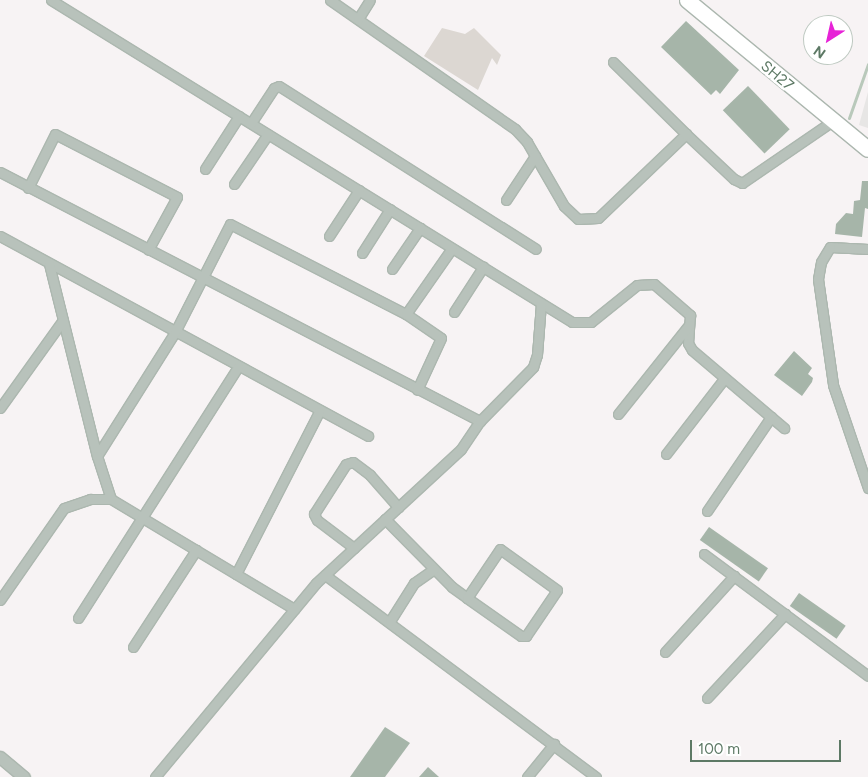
<!DOCTYPE html>
<style>
body{margin:0}
#map{position:relative;width:868px;height:777px;overflow:hidden;background:#f7f3f4;font-family:Figtree,sans-serif}
div>[style]{position:absolute}
[style*='--x']{left:calc(var(--x)*1px);top:calc(var(--y)*1px);width:calc(var(--w)*1px);rotate:calc(var(--a)*1deg)}
.built>*{inset:0;background:#e7e6e5}
.green>*{inset:0;background:#dcd7d2}
.stream>*{height:3px;margin:-1.5px;padding:0 1.5px;transform-origin:1.5px;border-radius:1.5px;background:#b9c9bb}
.building>*{inset:0;background:#a6b5a9;transform-origin:0 0}
.roads{filter:drop-shadow(1px 0 #acb7af) drop-shadow(-1px 0 #acb7af) drop-shadow(0 1px #acb7af) drop-shadow(0 -1px #acb7af)}
.minor>*{height:9px;margin:-4.5px;padding:0 4.5px;transform-origin:4.5px;border-radius:4.5px;background:#b8c2bb}
.tertiary>*{height:11px;margin:-5.5px;padding:0 5.5px;transform-origin:5.5px;border-radius:5.5px;background:#b8c2bb}
.primary>*{height:15px;margin:-7.5px;padding:0 7.5px;transform-origin:7.5px;border-radius:7.5px;background:#fff}
span{translate:-50% -50%;white-space:nowrap;text-align:center;line-height:1.15;-webkit-text-stroke:5px #fff;paint-order:stroke}
.street-label{font-size:15px;color:#5d7965}
.north{position:absolute;left:803px;top:15px;width:50px;height:50px;box-sizing:border-box;background:#fff;border:1px solid #bec9c1;border-radius:50%;rotate:215deg;font-size:14px;font-weight:700;line-height:20px;text-align:center;color:#5d7965}
.north::after{content:'';display:block;margin:auto;width:18px;height:22px;background:#e723d7;clip-path:polygon(50% 0,100% 100%,50% 72%,0 100%)}
.scale{position:absolute;left:690px;top:740px;width:151px;height:22px;box-sizing:border-box;border:2px solid #5d7965;border-top:0;padding-left:6px;font-size:15px;line-height:18px;white-space:nowrap;color:#5d7965;-webkit-text-stroke:4px #fff;paint-order:stroke}
</style>
<div id="map">
<div class="built">
<i style="clip-path:polygon(868px 92px,868px 128px,859px 125px)"></i>
</div>
<div class="green">
<i style="clip-path:polygon(442px 28px,465px 34px,474px 28px,501px 55px,497px 65px,492px 58px,478px 90px,424px 56px)"></i>
</div>
<div class="stream">
<i style="--x:849;--y:118;--w:57;--a:-70.6"></i>
</div>
<div class="building">
<i style="clip-path:polygon(686px 21px,739px 70px,720px 94px,716px 90px,711px 95px,661px 47px)"></i>
<i style="left:748px;top:86px;width:60px;height:35px;rotate:46deg"></i>
<i style="clip-path:polygon(862px 181px,868px 181px,868px 209px,865px 208px,862px 237px,835px 234px,836px 224px,846px 213px,853px 214px,854px 201px,860px 200px)"></i>
<i style="clip-path:polygon(794px 351px,812px 368px,808px 374px,813px 378px,812px 382px,802px 396px,774px 375px)"></i>
<i style="left:709px;top:527px;width:72px;height:16px;rotate:35deg"></i>
<i style="left:799px;top:593px;width:57px;height:16px;rotate:35deg"></i>
<i style="clip-path:polygon(385px 727px,410px 743px,385px 777px,350px 777px)"></i>
<i style="clip-path:polygon(428px 767px,439px 777px,419px 777px)"></i>
</div>
<div class="roads">
<div class="minor">
<i style="--x:51;--y:0;--w:612;--a:31.72"></i>
<i style="--x:572;--y:322;--w:19;--a:0"></i>
<i style="--x:591;--y:322;--w:59;--a:-38.8"></i>
<i style="--x:637;--y:285;--w:17;--a:-3"></i>
<i style="--x:654;--y:284;--w:48;--a:40.7"></i>
<i style="--x:690;--y:315;--w:28;--a:94"></i>
<i style="--x:688;--y:343;--w:8;--a:60"></i>
<i style="--x:692;--y:350;--w:121;--a:40.3"></i>
<i style="--x:330;--y:0;--w:226;--a:34.9"></i>
<i style="--x:515;--y:129;--w:18;--a:47"></i>
<i style="--x:527;--y:142;--w:74;--a:60"></i>
<i style="--x:564;--y:206;--w:19;--a:43"></i>
<i style="--x:578;--y:219;--w:20;--a:-3"></i>
<i style="--x:598;--y:218;--w:122;--a:-43.7"></i>
<i style="--x:686;--y:134;--w:66;--a:43.2"></i>
<i style="--x:734;--y:179;--w:9;--a:27"></i>
<i style="--x:742;--y:183;--w:108;--a:-34.4"></i>
<i style="--x:358;--y:19;--w:22;--a:-58"></i>
<i style="--x:613;--y:62;--w:103;--a:44.6"></i>
<i style="--x:251;--y:123;--w:42;--a:-56.7"></i>
<i style="--x:274;--y:88;--w:5;--a:-22"></i>
<i style="--x:279;--y:86;--w:304;--a:32.4"></i>
<i style="--x:205;--y:169;--w:63;--a:-57.3"></i>
<i style="--x:0;--y:172;--w:541;--a:27.42"></i>
<i style="--x:234;--y:184;--w:60;--a:-55.8"></i>
<i style="--x:28;--y:188;--w:60;--a:-63.4"></i>
<i style="--x:55;--y:134;--w:137;--a:27.3"></i>
<i style="--x:177;--y:197;--w:60;--a:118.7"></i>
<i style="--x:506;--y:200;--w:53;--a:-56.6"></i>
<i style="--x:0;--y:236;--w:419;--a:28.5"></i>
<i style="--x:329;--y:236;--w:55;--a:-56.9"></i>
<i style="--x:868;--y:249;--w:38;--a:-177"></i>
<i style="--x:830;--y:247;--w:17;--a:121"></i>
<i style="--x:821;--y:262;--w:17;--a:100"></i>
<i style="--x:818;--y:279;--w:107;--a:81.9"></i>
<i style="--x:833;--y:385;--w:109;--a:71.2"></i>
<i style="--x:362;--y:253;--w:52;--a:-57.5"></i>
<i style="--x:49;--y:264;--w:198;--a:76"></i>
<i style="--x:97;--y:456;--w:146;--a:-57.8"></i>
<i style="--x:175;--y:332;--w:121;--a:-63"></i>
<i style="--x:230;--y:224;--w:198;--a:27.1"></i>
<i style="--x:406;--y:314;--w:42;--a:34.4"></i>
<i style="--x:441;--y:338;--w:57;--a:114.8"></i>
<i style="--x:392;--y:269;--w:50;--a:-55.7"></i>
<i style="--x:454;--y:312;--w:54;--a:-57.2"></i>
<i style="--x:406;--y:314;--w:80;--a:-55.1"></i>
<i style="--x:0;--y:408;--w:108;--a:-54.4"></i>
<i style="--x:618;--y:414;--w:114;--a:-51.4"></i>
<i style="--x:666;--y:454;--w:95;--a:-52.3"></i>
<i style="--x:97;--y:456;--w:45;--a:72"></i>
<i style="--x:111;--y:499;--w:214;--a:31"></i>
<i style="--x:707;--y:511;--w:114;--a:-55.8"></i>
<i style="--x:385;--y:519;--w:95;--a:45.4"></i>
<i style="--x:452;--y:587;--w:19;--a:36"></i>
<i style="--x:467;--y:598;--w:66;--a:35.1"></i>
<i style="--x:521;--y:636;--w:5;--a:0"></i>
<i style="--x:526;--y:636;--w:55;--a:-56"></i>
<i style="--x:557;--y:590;--w:70;--a:-144.3"></i>
<i style="--x:500;--y:549;--w:59;--a:124"></i>
<i style="--x:354;--y:548;--w:46;--a:-142.9"></i>
<i style="--x:317;--y:520;--w:7;--a:-117"></i>
<i style="--x:314;--y:514;--w:59;--a:-57.4"></i>
<i style="--x:346;--y:464;--w:7;--a:-16"></i>
<i style="--x:353;--y:462;--w:21;--a:37"></i>
<i style="--x:370;--y:475;--w:43;--a:48.8"></i>
<i style="--x:704;--y:554;--w:204;--a:36.6"></i>
<i style="--x:236;--y:574;--w:182;--a:-62.9"></i>
<i style="--x:325;--y:575;--w:338;--a:36.7"></i>
<i style="--x:0;--y:600;--w:112;--a:-55.2"></i>
<i style="--x:64;--y:508;--w:28;--a:-19"></i>
<i style="--x:90;--y:499;--w:21;--a:0"></i>
<i style="--x:78;--y:618;--w:298;--a:-57.5"></i>
<i style="--x:390;--y:621;--w:45;--a:-57.7"></i>
<i style="--x:414;--y:583;--w:24;--a:-35"></i>
<i style="--x:133;--y:647;--w:116;--a:-57"></i>
<i style="--x:665;--y:652;--w:103;--a:-47.8"></i>
<i style="--x:707;--y:698;--w:115;--a:-47.1"></i>
<i style="--x:155;--y:777;--w:252;--a:-50.3"></i>
<i style="--x:316;--y:583;--w:197;--a:-42.7"></i>
<i style="--x:461;--y:449;--w:34;--a:-56"></i>
<i style="--x:480;--y:421;--w:76;--a:-45.5"></i>
<i style="--x:533;--y:367;--w:13;--a:-72"></i>
<i style="--x:537;--y:355;--w:52;--a:-85.6"></i>
<i style="--x:527;--y:777;--w:43;--a:-50.7"></i>
</div>
<div class="tertiary">
<i style="--x:0;--y:757;--w:31;--a:40"></i>
</div>
<div class="primary">
<i style="--x:687;--y:0;--w:234;--a:39.5"></i>
</div>
</div>
<div class="street-label">
<span style="left:777px;top:76px;rotate:40deg">SH27</span>
</div>
<div class="north">N</div>
<div class="scale">100 m</div>
</div>
